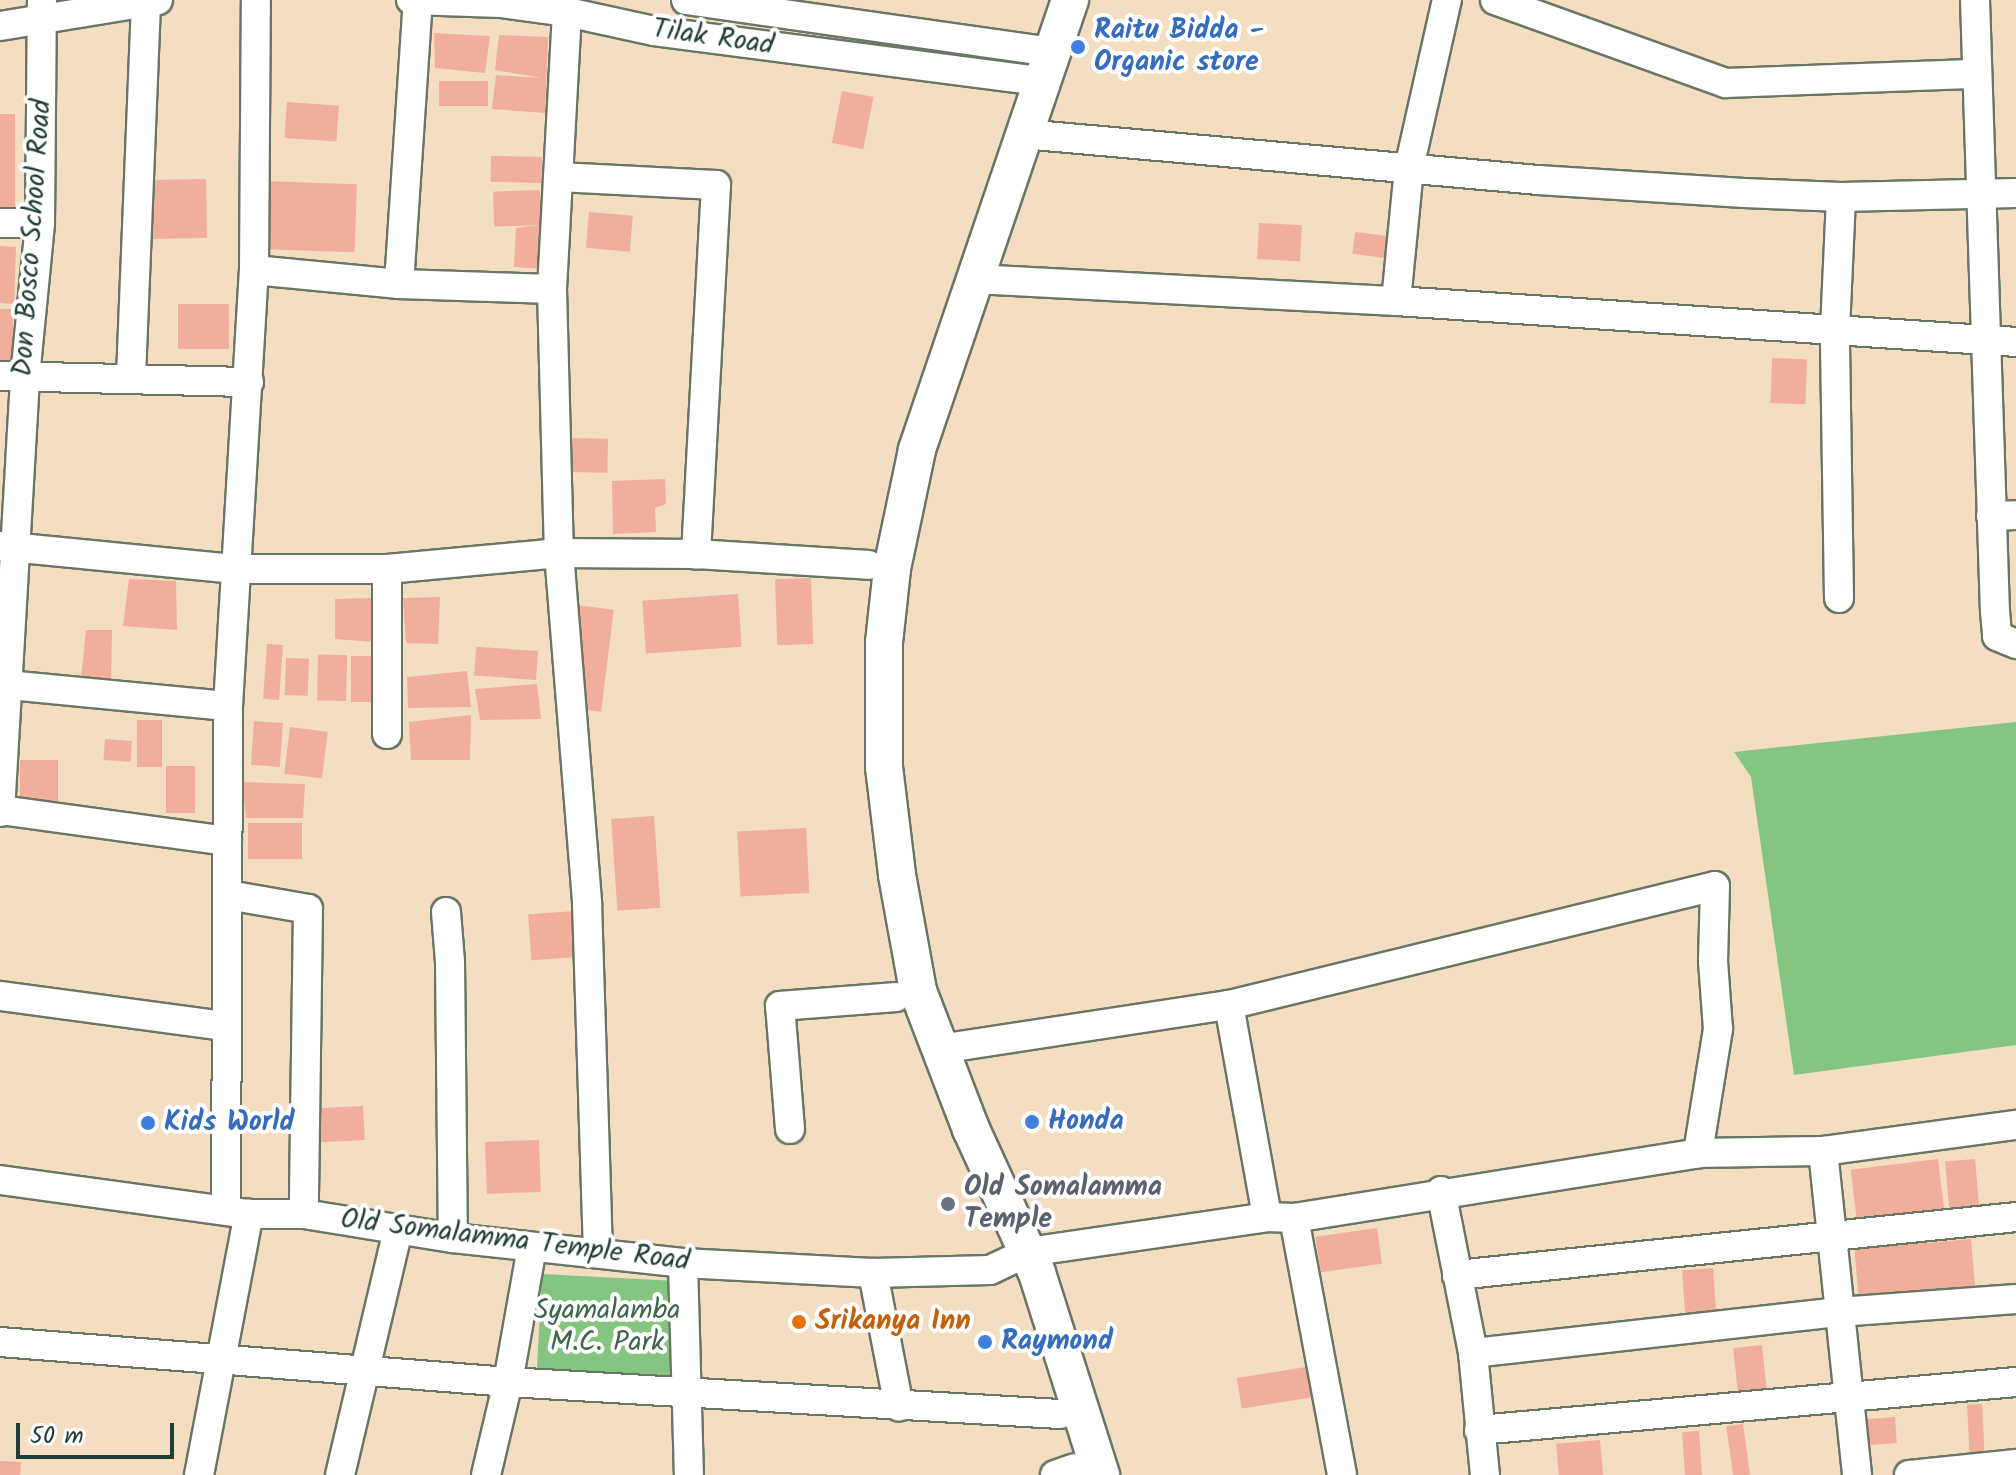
<!DOCTYPE html>
<style>
body{margin:0}
#map{position:relative;width:2016px;height:1475px;overflow:hidden;background:#f3dec1;font-family:Kalam,sans-serif}
div>[style]{position:absolute}
[style*='--x']{left:calc(var(--x)*1px);top:calc(var(--y)*1px);width:calc(var(--w)*1px);rotate:calc(var(--a)*1deg)}
.green>*{inset:0;background:#84c67f;transform-origin:0 0}
.building>*{inset:0;background:#f1ae9a;transform-origin:0 0}
.roads{filter:drop-shadow(2px 0 #697565) drop-shadow(-2px 0 #697565) drop-shadow(0 2px #697565) drop-shadow(0 -2px #697565)}
.minor>*{height:28px;margin:-14px;padding:0 14px;transform-origin:14px;border-radius:14px;background:#fff}
.major>*{height:36px;margin:-18px;padding:0 18px;transform-origin:18px;border-radius:18px;background:#fff}
.dots>*{width:22px;height:22px;translate:-50% -50%;box-sizing:border-box;border:4px solid #fff;border-radius:50%}
span{translate:-50% -50%;white-space:nowrap;text-align:center;line-height:1.15;-webkit-text-stroke:8px #fff;paint-order:stroke}
.shop-label{font-size:28px;color:#366cbe;font-weight:700}
.left{translate:0 -50%;text-align:left}
.street-label{font-size:28px;color:#1f3d34}
.worship-label{font-size:28px;color:#5b616d;font-weight:700}
.park-label{font-size:28px;color:#3d664a}
.food-label{font-size:28px;color:#c56008;font-weight:700}
.scale{position:absolute;left:16px;top:1423px;width:158px;height:36px;box-sizing:border-box;border:4px solid #1f3d34;border-top:0;padding-left:10px;font-size:24px;line-height:28px;white-space:nowrap;color:#1f3d34;-webkit-text-stroke:6px #fff;paint-order:stroke}
</style>
<div id="map">
<div class="green">
<i style="clip-path:polygon(2016px 722px,2016px 1045px,1794px 1075px,1751px 777px,1734px 752px)"></i>
<i style="left:542px;top:1274px;width:135px;height:99px;rotate:3deg"></i>
</div>
<div class="building">
<i style="clip-path:polygon(434px 33px,490px 36px,485px 73px,435px 68px)"></i>
<i style="clip-path:polygon(499px 35px,548px 37px,545px 113px,492px 109px,496px 75px,542px 78px,495px 70px)"></i>
<i style="left:439px;top:81px;width:49px;height:25px"></i>
<i style="left:842px;top:91px;width:32px;height:53px;rotate:11deg"></i>
<i style="left:287px;top:102px;width:52px;height:36px;rotate:4deg"></i>
<i style="left:0;top:114px;width:15px;height:93px"></i>
<i style="left:491px;top:156px;width:51px;height:26px;rotate:1deg"></i>
<i style="left:206px;top:179px;width:59px;height:62px;rotate:89deg"></i>
<i style="left:261px;top:181px;width:96px;height:68px;rotate:2deg"></i>
<i style="left:540px;top:190px;width:35px;height:47px;rotate:88deg"></i>
<i style="left:589px;top:212px;width:44px;height:36px;rotate:5deg"></i>
<i style="left:1259px;top:223px;width:43px;height:36px;rotate:3deg"></i>
<i style="clip-path:polygon(541px 225px,544px 269px,514px 267px,516px 228px)"></i>
<i style="left:1355px;top:232px;width:38px;height:22px;rotate:7deg"></i>
<i style="clip-path:polygon(0 246px,16px 247px,14px 304px,0 303px)"></i>
<i style="left:229px;top:304px;width:45px;height:51px;rotate:90deg"></i>
<i style="left:0;top:309px;width:13px;height:52px"></i>
<i style="left:1772px;top:358px;width:35px;height:45px;rotate:2deg"></i>
<i style="left:566px;top:438px;width:42px;height:34px;rotate:1deg"></i>
<i style="clip-path:polygon(665px 479px,666px 504px,655px 508px,656px 532px,613px 534px,612px 481px)"></i>
<i style="left:811px;top:578px;width:66px;height:36px;rotate:88deg"></i>
<i style="clip-path:polygon(129px 579px,176px 581px,177px 630px,123px 626px)"></i>
<i style="left:738px;top:594px;width:53px;height:96px;rotate:86deg"></i>
<i style="clip-path:polygon(440px 597px,438px 644px,406px 643px,403px 598px)"></i>
<i style="clip-path:polygon(371px 598px,374px 642px,335px 639px,335px 599px)"></i>
<i style="left:576px;top:605px;width:38px;height:103px;rotate:7deg"></i>
<i style="clip-path:polygon(86px 630px,112px 630px,111px 681px,81px 678px)"></i>
<i style="left:267px;top:644px;width:16px;height:55px;rotate:4deg"></i>
<i style="left:538px;top:651px;width:29px;height:62px;rotate:94deg"></i>
<i style="left:347px;top:655px;width:46px;height:29px;rotate:91deg"></i>
<i style="left:351px;top:656px;width:30px;height:46px"></i>
<i style="left:286px;top:658px;width:23px;height:37px;rotate:2deg"></i>
<i style="clip-path:polygon(467px 671px,471px 707px,408px 708px,407px 677px)"></i>
<i style="clip-path:polygon(537px 684px,541px 719px,480px 720px,475px 689px)"></i>
<i style="clip-path:polygon(471px 715px,470px 760px,411px 760px,409px 722px)"></i>
<i style="left:137px;top:720px;width:25px;height:47px"></i>
<i style="left:254px;top:721px;width:29px;height:44px;rotate:4deg"></i>
<i style="left:290px;top:727px;width:38px;height:47px;rotate:7deg"></i>
<i style="left:105px;top:739px;width:27px;height:21px;rotate:4deg"></i>
<i style="left:20px;top:760px;width:38px;height:46px"></i>
<i style="left:166px;top:766px;width:29px;height:47px"></i>
<i style="clip-path:polygon(242px 782px,305px 784px,303px 818px,246px 818px)"></i>
<i style="left:654px;top:816px;width:92px;height:43px;rotate:86deg"></i>
<i style="left:248px;top:823px;width:54px;height:36px"></i>
<i style="left:806px;top:828px;width:65px;height:69px;rotate:87deg"></i>
<i style="left:575px;top:911px;width:46px;height:47px;rotate:86deg"></i>
<i style="left:363px;top:1106px;width:34px;height:49px;rotate:87deg"></i>
<i style="left:539px;top:1140px;width:52px;height:54px;rotate:88deg"></i>
<i style="left:1938px;top:1159px;width:52px;height:88px;rotate:83deg"></i>
<i style="left:1975px;top:1159px;width:53px;height:30px;rotate:85deg"></i>
<i style="left:1377px;top:1228px;width:36px;height:62px;rotate:82deg"></i>
<i style="left:1971px;top:1239px;width:53px;height:117px;rotate:85deg"></i>
<i style="left:1713px;top:1268px;width:51px;height:31px;rotate:86deg"></i>
<i style="left:1762px;top:1345px;width:51px;height:29px;rotate:84deg"></i>
<i style="left:1306px;top:1367px;width:31px;height:70px;rotate:81deg"></i>
<i style="left:1982px;top:1404px;width:53px;height:15px;rotate:87deg"></i>
<i style="left:1895px;top:1417px;width:26px;height:28px;rotate:86deg"></i>
<i style="left:1743px;top:1424px;width:51px;height:17px;rotate:82deg"></i>
<i style="left:1699px;top:1431px;width:44px;height:17px;rotate:86deg"></i>
<i style="left:1600px;top:1440px;width:35px;height:44px;rotate:85deg"></i>
<i style="left:0;top:1461px;width:21px;height:14px;rotate:3deg"></i>
</div>
<div class="roads">
<div class="minor">
<i style="--x:411;--y:0;--w:89;--a:1.9"></i>
<i style="--x:500;--y:3;--w:68;--a:7.7"></i>
<i style="--x:567;--y:12;--w:89;--a:12.3"></i>
<i style="--x:654;--y:31;--w:389;--a:7.4"></i>
<i style="--x:686;--y:0;--w:370;--a:8.1"></i>
<i style="--x:1495;--y:0;--w:245;--a:19.8"></i>
<i style="--x:1726;--y:83;--w:251;--a:-2.1"></i>
<i style="--x:1975;--y:0;--w:611;--a:88.13"></i>
<i style="--x:1995;--y:611;--w:25;--a:85"></i>
<i style="--x:1997;--y:636;--w:21;--a:23"></i>
<i style="--x:567;--y:12;--w:277;--a:93.1"></i>
<i style="--x:552;--y:289;--w:264;--a:88.5"></i>
<i style="--x:559;--y:553;--w:351;--a:85.4"></i>
<i style="--x:587;--y:903;--w:349;--a:88.2"></i>
<i style="--x:0;--y:26;--w:160;--a:-9.3"></i>
<i style="--x:1023;--y:134;--w:517;--a:5.1"></i>
<i style="--x:1538;--y:180;--w:206;--a:3.6"></i>
<i style="--x:1744;--y:193;--w:97;--a:2.4"></i>
<i style="--x:1841;--y:197;--w:175;--a:-1.3"></i>
<i style="--x:558;--y:177;--w:158;--a:2.9"></i>
<i style="--x:716;--y:185;--w:370;--a:93.1"></i>
<i style="--x:0;--y:223;--w:40;--a:0"></i>
<i style="--x:254;--y:270;--w:146;--a:5.5"></i>
<i style="--x:399;--y:284;--w:153;--a:1.9"></i>
<i style="--x:974;--y:279;--w:423;--a:3"></i>
<i style="--x:1396;--y:301;--w:621;--a:3.78"></i>
<i style="--x:399;--y:284;--w:285;--a:-86.2"></i>
<i style="--x:1396;--y:301;--w:134;--a:-84.4"></i>
<i style="--x:1409;--y:168;--w:172;--a:-77.3"></i>
<i style="--x:0;--y:376;--w:249;--a:1.4"></i>
<i style="--x:131;--y:377;--w:376;--a:-87.7"></i>
<i style="--x:1991;--y:516;--w:25;--a:-2"></i>
<i style="--x:0;--y:546;--w:237;--a:5.6"></i>
<i style="--x:236;--y:569;--w:151;--a:0"></i>
<i style="--x:387;--y:569;--w:173;--a:-5.3"></i>
<i style="--x:559;--y:553;--w:137;--a:0.4"></i>
<i style="--x:696;--y:554;--w:173;--a:3.6"></i>
<i style="--x:387;--y:569;--w:165;--a:90"></i>
<i style="--x:1839;--y:598;--w:268;--a:-90.9"></i>
<i style="--x:1835;--y:330;--w:133;--a:-87.4"></i>
<i style="--x:8;--y:685;--w:221;--a:5.5"></i>
<i style="--x:0;--y:810;--w:229;--a:7.8"></i>
<i style="--x:0;--y:812;--w:436;--a:-86.7"></i>
<i style="--x:25;--y:377;--w:155;--a:-84.4"></i>
<i style="--x:40;--y:223;--w:223;--a:-89.5"></i>
<i style="--x:228;--y:895;--w:81;--a:9.9"></i>
<i style="--x:308;--y:909;--w:305;--a:90.8"></i>
<i style="--x:446;--y:912;--w:50;--a:85.4"></i>
<i style="--x:450;--y:962;--w:276;--a:89.4"></i>
<i style="--x:0;--y:996;--w:228;--a:7.6"></i>
<i style="--x:1229;--y:1005;--w:215;--a:79.8"></i>
<i style="--x:940;--y:1049;--w:292;--a:-8.7"></i>
<i style="--x:1229;--y:1005;--w:500;--a:-13.76"></i>
<i style="--x:1715;--y:886;--w:75;--a:91.5"></i>
<i style="--x:1713;--y:961;--w:68;--a:85.8"></i>
<i style="--x:1718;--y:1029;--w:126;--a:99.2"></i>
<i style="--x:790;--y:1129;--w:123;--a:-94.6"></i>
<i style="--x:780;--y:1006;--w:116;--a:-4.4"></i>
<i style="--x:1823;--y:1151;--w:326;--a:84"></i>
<i style="--x:0;--y:1180;--w:251;--a:7.8"></i>
<i style="--x:249;--y:1214;--w:55;--a:0"></i>
<i style="--x:304;--y:1214;--w:151;--a:9.2"></i>
<i style="--x:453;--y:1238;--w:231;--a:6.2"></i>
<i style="--x:683;--y:1263;--w:190;--a:3"></i>
<i style="--x:873;--y:1273;--w:117;--a:-1.5"></i>
<i style="--x:990;--y:1270;--w:42;--a:-25.3"></i>
<i style="--x:1028;--y:1252;--w:242;--a:-8.3"></i>
<i style="--x:1267;--y:1217;--w:27;--a:2"></i>
<i style="--x:1294;--y:1218;--w:409;--a:-9.1"></i>
<i style="--x:1698;--y:1153;--w:125;--a:-0.9"></i>
<i style="--x:1823;--y:1151;--w:195;--a:-7.7"></i>
<i style="--x:1441;--y:1191;--w:165;--a:78.8"></i>
<i style="--x:1473;--y:1353;--w:123;--a:84.4"></i>
<i style="--x:226;--y:1210;--w:504;--a:-89.77"></i>
<i style="--x:228;--y:706;--w:437;--a:-86.6"></i>
<i style="--x:254;--y:270;--w:270;--a:-89.6"></i>
<i style="--x:1294;--y:1218;--w:261;--a:79.4"></i>
<i style="--x:683;--y:1263;--w:212;--a:88.4"></i>
<i style="--x:873;--y:1273;--w:136;--a:79"></i>
<i style="--x:1457;--y:1275;--w:562;--a:-5.92"></i>
<i style="--x:0;--y:1342;--w:510;--a:4.5"></i>
<i style="--x:508;--y:1382;--w:553;--a:3.32"></i>
<i style="--x:1473;--y:1353;--w:368;--a:-6.4"></i>
<i style="--x:1839;--y:1312;--w:177;--a:-4.2"></i>
<i style="--x:1479;--y:1430;--w:539;--a:-5.11"></i>
<i style="--x:199;--y:1475;--w:266;--a:-79.2"></i>
<i style="--x:340;--y:1475;--w:253;--a:-76.7"></i>
<i style="--x:486;--y:1475;--w:96;--a:-76.7"></i>
<i style="--x:508;--y:1382;--w:137;--a:-79.9"></i>
<i style="--x:1055;--y:1475;--w:21;--a:-19"></i>
<i style="--x:1909;--y:1475;--w:108;--a:-5.9"></i>
</div>
<div class="major">
<i style="--x:1070;--y:0;--w:475;--a:108.8"></i>
<i style="--x:917;--y:450;--w:122;--a:101.9"></i>
<i style="--x:892;--y:569;--w:74;--a:96.2"></i>
<i style="--x:884;--y:643;--w:124;--a:90"></i>
<i style="--x:884;--y:767;--w:109;--a:83.1"></i>
<i style="--x:897;--y:875;--w:118;--a:79.7"></i>
<i style="--x:918;--y:991;--w:148;--a:69"></i>
<i style="--x:971;--y:1129;--w:158;--a:65.4"></i>
<i style="--x:1037;--y:1273;--w:212;--a:72.4"></i>
</div>
</div>
<div class="dots">
<i style="left:1078px;top:47px;background:#3f7fe0"></i>
<i style="left:1032px;top:1122px;background:#3f7fe0"></i>
<i style="left:148px;top:1123px;background:#3f7fe0"></i>
<i style="left:948px;top:1204px;background:#6b7280"></i>
<i style="left:799px;top:1322px;background:#e8710a"></i>
<i style="left:985px;top:1342px;background:#3f7fe0"></i>
</div>
<div class="shop-label">
<span class="left" style="left:1094px;top:47px">Raitu Bidda -<br>Organic store</span>
<span class="left" style="left:1048px;top:1122px">Honda</span>
<span class="left" style="left:164px;top:1123px">Kids World</span>
<span class="left" style="left:1001px;top:1342px">Raymond</span>
</div>
<div class="street-label">
<span style="left:713px;top:38px;rotate:8deg">Tilak Road</span>
<span style="left:33px;top:238px;rotate:-86deg">Don Bosco School Road</span>
<span style="left:515px;top:1241px;rotate:7deg">Old Somalamma Temple Road</span>
</div>
<div class="worship-label">
<span class="left" style="left:964px;top:1204px">Old Somalamma<br>Temple</span>
</div>
<div class="park-label">
<span style="left:607px;top:1327px">Syamalamba<br>M.C. Park</span>
</div>
<div class="food-label">
<span class="left" style="left:815px;top:1322px">Srikanya Inn</span>
</div>
<div class="scale">50 m</div>
</div>
